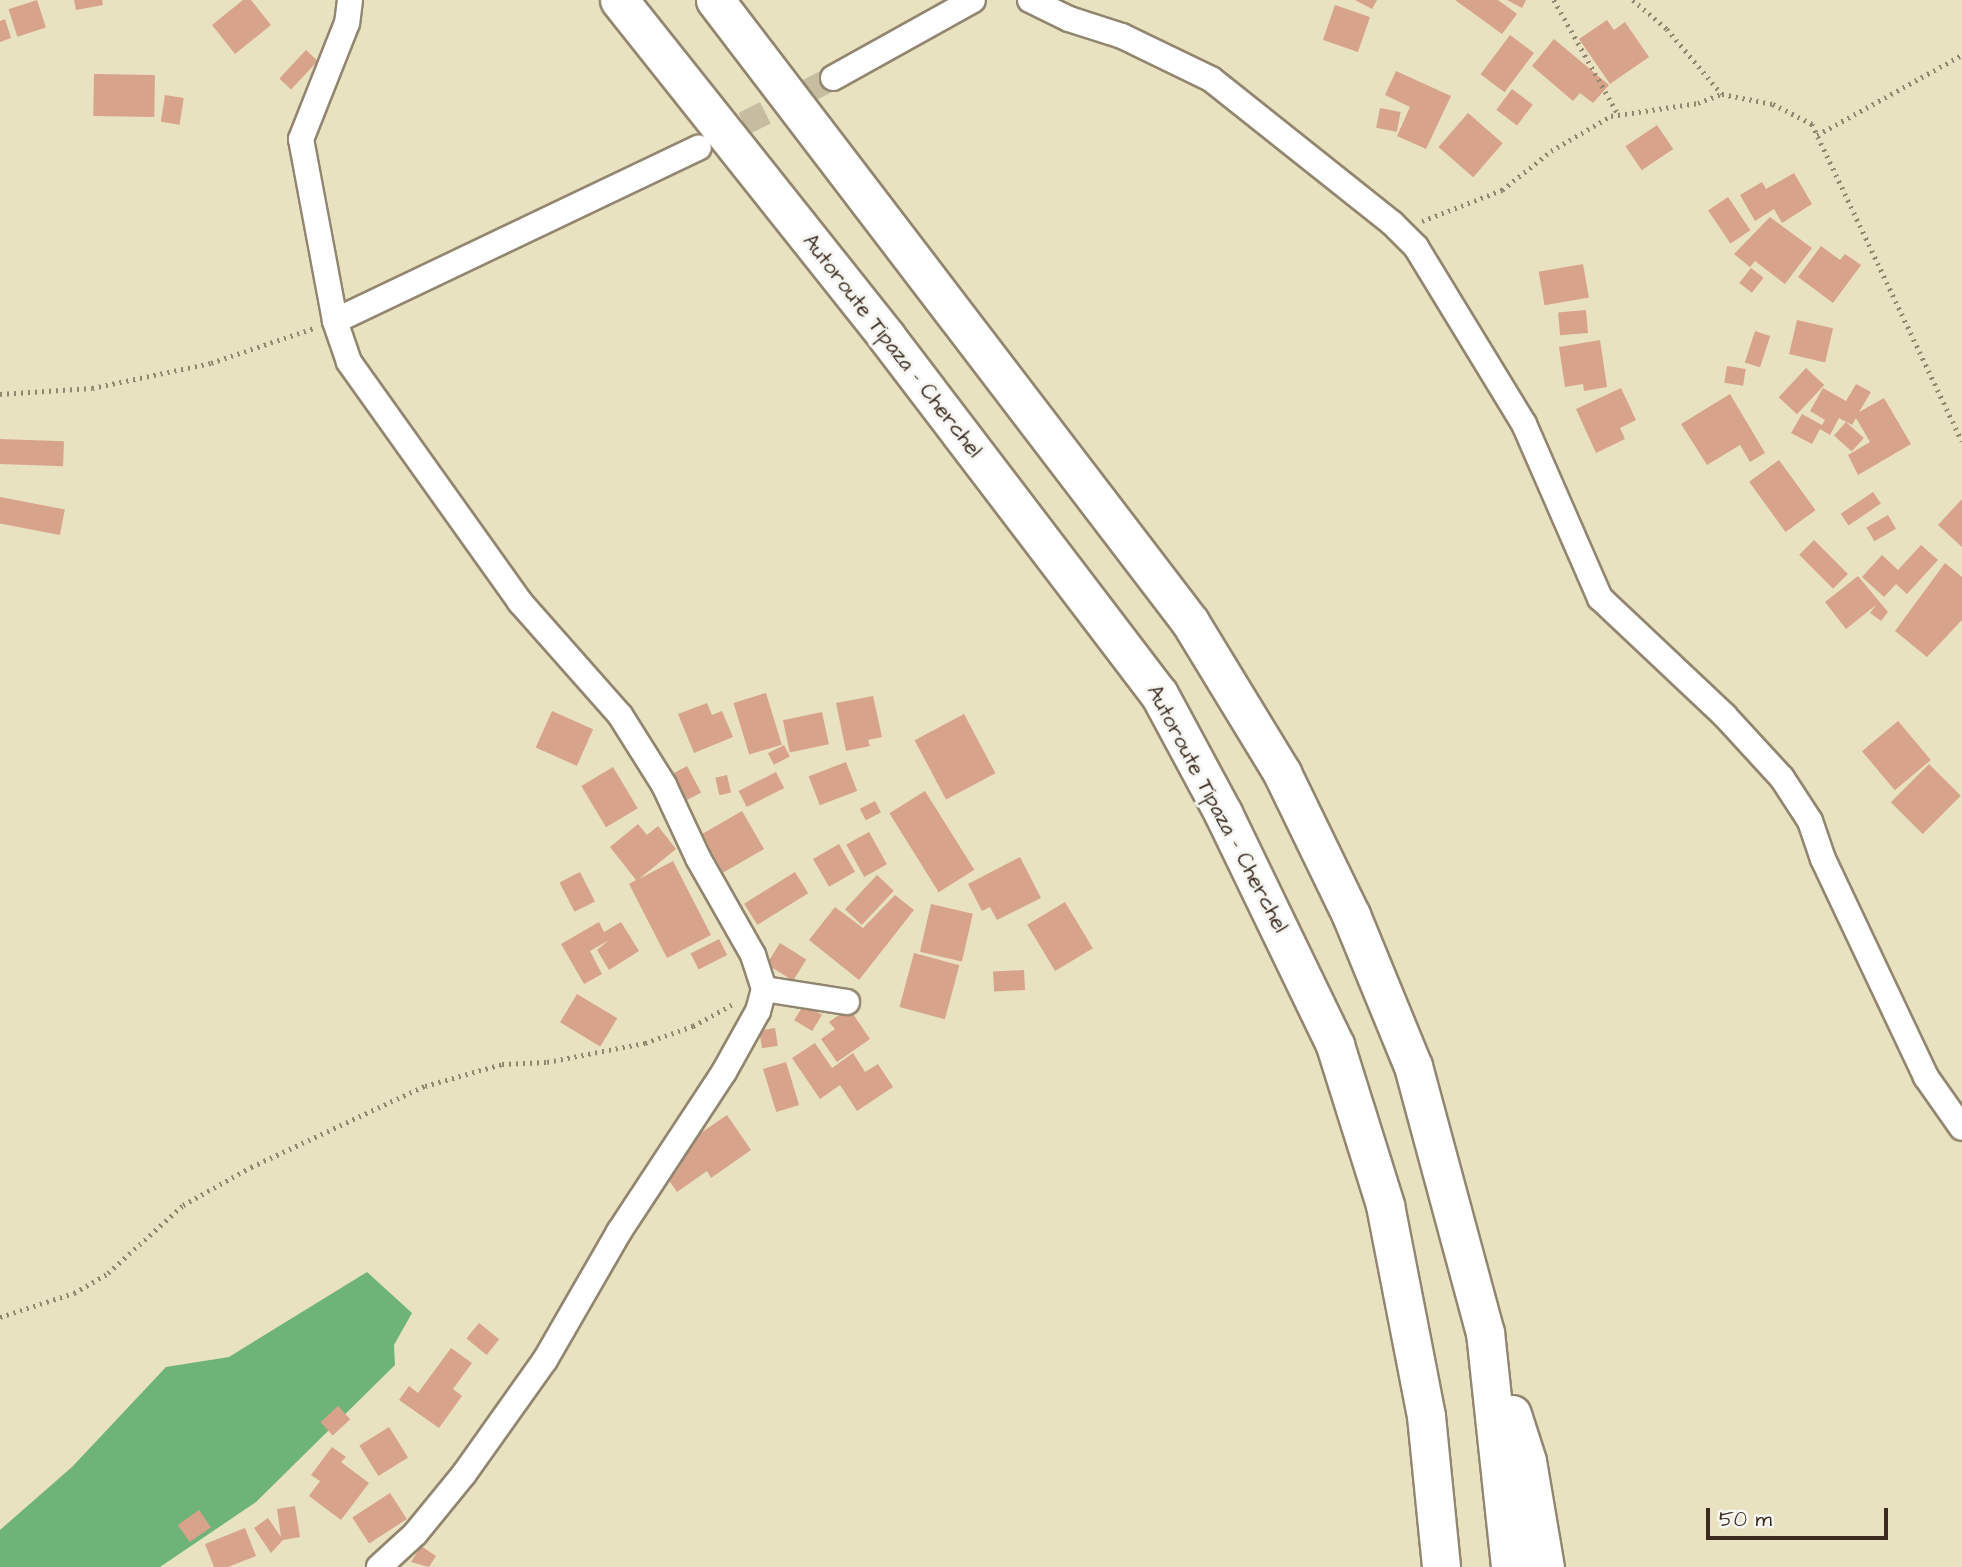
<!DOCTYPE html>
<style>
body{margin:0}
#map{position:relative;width:1962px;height:1567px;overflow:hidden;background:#e9e2c1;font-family:"Architects Daughter",sans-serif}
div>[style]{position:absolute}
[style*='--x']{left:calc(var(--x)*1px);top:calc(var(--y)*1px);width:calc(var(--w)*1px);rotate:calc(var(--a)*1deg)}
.forest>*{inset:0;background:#6eb378}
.building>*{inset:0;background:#d8a38b;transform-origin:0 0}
.minor-tunnel>*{height:24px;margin-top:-12px;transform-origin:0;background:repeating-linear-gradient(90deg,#c6bda0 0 24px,transparent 0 36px)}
.path>*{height:4.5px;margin-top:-2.25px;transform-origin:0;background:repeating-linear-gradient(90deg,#928670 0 2px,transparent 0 7px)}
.roads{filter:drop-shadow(2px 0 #928670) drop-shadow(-2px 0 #928670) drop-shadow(0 2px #928670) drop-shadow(0 -2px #928670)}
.minor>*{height:24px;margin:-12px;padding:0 12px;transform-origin:12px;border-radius:12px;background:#fff}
.highway>*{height:37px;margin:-18.5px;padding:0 18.5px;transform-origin:18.5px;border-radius:18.5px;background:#fff}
span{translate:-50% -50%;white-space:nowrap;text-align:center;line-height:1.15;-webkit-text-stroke:6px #f6f6f2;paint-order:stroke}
.street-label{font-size:21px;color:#3b2a1e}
.scale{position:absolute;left:1706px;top:1508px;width:182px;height:32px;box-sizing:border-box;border:4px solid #3b2a1e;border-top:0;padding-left:9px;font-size:21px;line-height:24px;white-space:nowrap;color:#3b2a1e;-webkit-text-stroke:5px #f6f6f2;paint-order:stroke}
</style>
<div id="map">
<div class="forest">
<i style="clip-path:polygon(367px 1272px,412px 1313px,394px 1345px,395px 1365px,256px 1502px,160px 1567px,0 1567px,0 1530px,72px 1467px,166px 1367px,229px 1357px)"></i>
</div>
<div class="building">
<i style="left:37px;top:0;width:29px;height:30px;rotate:72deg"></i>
<i style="clip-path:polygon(74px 0,102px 0,103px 5px,76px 10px)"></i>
<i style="clip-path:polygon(243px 0,251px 0,271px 25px,235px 54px,212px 25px)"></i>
<i style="clip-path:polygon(1355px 0,1377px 0,1372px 9px)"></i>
<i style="clip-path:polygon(1455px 0,1498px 0,1517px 14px,1502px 34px)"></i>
<i style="clip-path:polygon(1507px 0,1526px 0,1522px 8px)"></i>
<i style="left:1335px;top:5px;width:37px;height:37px;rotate:19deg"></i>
<i style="clip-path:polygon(5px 19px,11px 38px,0 42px,0 21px)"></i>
<i style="clip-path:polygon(1607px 20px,1614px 30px,1625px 22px,1649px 57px,1610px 84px,1579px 39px)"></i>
<i style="left:1510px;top:35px;width:30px;height:49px;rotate:37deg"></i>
<i style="clip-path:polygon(1554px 39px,1609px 85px,1593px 103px,1580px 93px,1573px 101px,1532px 66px)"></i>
<i style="left:306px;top:50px;width:16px;height:39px;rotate:43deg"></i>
<i style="clip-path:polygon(1396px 71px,1451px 96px,1426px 149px,1397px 136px,1410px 107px,1385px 95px)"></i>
<i style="left:94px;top:74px;width:61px;height:42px;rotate:1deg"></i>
<i style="left:1512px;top:89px;width:26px;height:26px;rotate:37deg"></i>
<i style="left:165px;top:95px;width:19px;height:27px;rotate:9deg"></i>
<i style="left:1380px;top:108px;width:21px;height:20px;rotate:11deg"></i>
<i style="left:1468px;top:113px;width:46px;height:45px;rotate:41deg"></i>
<i style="left:1657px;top:125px;width:29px;height:38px;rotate:56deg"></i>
<i style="clip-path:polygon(1794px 173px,1812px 204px,1782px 223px,1774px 209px,1755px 221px,1740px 195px,1762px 182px,1766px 189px)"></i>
<i style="left:1728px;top:197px;width:40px;height:24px;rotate:56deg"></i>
<i style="clip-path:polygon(1770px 217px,1812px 248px,1785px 284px,1755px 261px,1750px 267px,1734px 254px)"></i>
<i style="clip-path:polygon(1821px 246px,1840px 260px,1845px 254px,1861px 265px,1833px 303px,1798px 277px)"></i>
<i style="left:1583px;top:264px;width:34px;height:45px;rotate:80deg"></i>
<i style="left:1751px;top:268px;width:16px;height:19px;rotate:38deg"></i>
<i style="left:1586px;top:310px;width:23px;height:28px;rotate:85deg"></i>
<i style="left:1797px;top:320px;width:37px;height:35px;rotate:13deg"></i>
<i style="left:1755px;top:331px;width:16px;height:33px;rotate:18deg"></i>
<i style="clip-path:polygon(1600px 340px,1607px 387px,1584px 391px,1583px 384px,1565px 387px,1559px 347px)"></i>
<i style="left:1727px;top:366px;width:19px;height:17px;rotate:9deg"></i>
<i style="left:1806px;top:368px;width:25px;height:40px;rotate:43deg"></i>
<i style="clip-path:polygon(1856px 384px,1871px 392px,1859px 412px,1884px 398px,1911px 444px,1858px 475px,1848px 455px,1870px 442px,1856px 418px,1852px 425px,1839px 418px,1830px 435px,1820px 429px,1812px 444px,1791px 433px,1802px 414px,1822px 425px,1825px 420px,1810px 411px,1823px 388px,1846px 401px)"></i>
<i style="clip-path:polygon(1621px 388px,1636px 420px,1620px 428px,1625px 439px,1596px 453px,1576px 409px)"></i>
<i style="clip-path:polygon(1730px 394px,1765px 453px,1750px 462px,1740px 445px,1707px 465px,1681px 424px)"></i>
<i style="left:1846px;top:422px;width:24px;height:18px;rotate:42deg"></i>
<i style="left:0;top:439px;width:64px;height:25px;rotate:2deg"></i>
<i style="left:1779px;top:460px;width:62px;height:37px;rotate:54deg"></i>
<i style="left:1873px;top:492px;width:14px;height:39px;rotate:56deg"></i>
<i style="left:0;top:497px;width:66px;height:26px;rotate:11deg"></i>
<i style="clip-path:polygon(1962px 499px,1962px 547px,1938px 525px)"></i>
<i style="left:1888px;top:515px;width:16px;height:25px;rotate:60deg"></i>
<i style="left:1814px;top:540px;width:48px;height:21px;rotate:45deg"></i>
<i style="clip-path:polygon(1921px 545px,1938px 560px,1907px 594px,1896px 584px,1884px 597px,1862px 577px,1882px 555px,1898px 570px)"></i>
<i style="clip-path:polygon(1945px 563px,1962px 577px,1962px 620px,1927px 657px,1895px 631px)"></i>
<i style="clip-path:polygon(1858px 576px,1888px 612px,1881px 621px,1870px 613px,1876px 605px,1846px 629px,1825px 602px)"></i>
<i style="left:766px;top:693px;width:54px;height:34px;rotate:73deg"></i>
<i style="clip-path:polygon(873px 696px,882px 737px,868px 740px,870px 746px,846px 751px,836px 703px)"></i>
<i style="clip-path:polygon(707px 703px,712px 715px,722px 711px,733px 737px,694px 753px,678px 714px)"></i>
<i style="left:552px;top:711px;width:45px;height:40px;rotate:24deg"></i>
<i style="left:822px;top:712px;width:33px;height:40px;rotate:78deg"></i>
<i style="left:964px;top:714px;width:67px;height:56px;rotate:62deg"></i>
<i style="left:1898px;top:721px;width:51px;height:47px;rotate:50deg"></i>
<i style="left:784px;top:745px;width:13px;height:18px;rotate:63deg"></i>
<i style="left:846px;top:762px;width:31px;height:40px;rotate:69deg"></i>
<i style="left:1929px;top:764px;width:45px;height:54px;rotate:45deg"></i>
<i style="left:687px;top:766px;width:30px;height:18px;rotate:62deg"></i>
<i style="left:613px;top:767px;width:48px;height:37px;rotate:59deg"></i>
<i style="left:776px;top:772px;width:18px;height:42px;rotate:63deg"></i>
<i style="left:727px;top:775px;width:18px;height:12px;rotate:77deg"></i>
<i style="left:925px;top:791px;width:93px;height:42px;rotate:58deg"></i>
<i style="left:875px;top:801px;width:13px;height:17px;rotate:63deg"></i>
<i style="left:742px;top:811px;width:44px;height:47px;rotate:60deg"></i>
<i style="clip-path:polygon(638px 824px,647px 835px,658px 826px,676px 849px,639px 879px,673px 861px,711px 935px,667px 958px,629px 884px,636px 880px,610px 847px)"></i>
<i style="left:869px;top:832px;width:37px;height:26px;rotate:61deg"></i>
<i style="left:839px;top:844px;width:32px;height:30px;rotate:60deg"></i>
<i style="clip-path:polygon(1020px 857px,1041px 898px,997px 920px,990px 907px,982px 911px,968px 884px)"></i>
<i style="left:580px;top:872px;width:33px;height:23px;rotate:63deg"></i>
<i style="left:795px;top:872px;width:25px;height:60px;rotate:58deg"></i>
<i style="left:877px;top:875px;width:23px;height:47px;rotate:43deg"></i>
<i style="clip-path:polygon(895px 895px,914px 910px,859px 980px,809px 940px,835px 907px,863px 928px)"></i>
<i style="left:1065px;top:902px;width:54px;height:44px;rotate:59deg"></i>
<i style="left:931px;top:904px;width:43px;height:49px;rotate:13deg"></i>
<i style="clip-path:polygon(599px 922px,604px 932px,621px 922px,639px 951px,609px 970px,597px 950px,609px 940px,590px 951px,602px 974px,584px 984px,561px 944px)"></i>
<i style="left:719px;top:939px;width:18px;height:32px;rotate:63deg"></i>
<i style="left:780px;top:943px;width:31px;height:25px;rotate:32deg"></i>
<i style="left:914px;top:953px;width:47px;height:56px;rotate:15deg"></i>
<i style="left:1024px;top:970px;width:20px;height:31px;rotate:87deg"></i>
<i style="left:577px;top:994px;width:47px;height:33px;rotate:31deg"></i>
<i style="left:804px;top:1004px;width:21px;height:19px;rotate:31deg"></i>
<i style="clip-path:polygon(849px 1008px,870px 1039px,837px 1062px,821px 1039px,835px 1029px,829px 1022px)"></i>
<i style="left:775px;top:1028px;width:18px;height:16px;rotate:81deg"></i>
<i style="clip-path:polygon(815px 1043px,832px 1068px,853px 1053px,865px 1072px,878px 1064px,893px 1087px,857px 1111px,840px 1085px,820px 1099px,792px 1058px)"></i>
<i style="left:786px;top:1062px;width:45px;height:24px;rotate:73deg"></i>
<i style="clip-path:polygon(727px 1115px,751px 1150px,711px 1178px,707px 1171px,677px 1192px,657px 1163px)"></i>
<i style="left:479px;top:1323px;width:26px;height:20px;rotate:39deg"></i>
<i style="clip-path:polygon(451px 1348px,472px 1363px,453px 1389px,462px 1396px,439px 1428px,399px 1400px,409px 1386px,418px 1393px)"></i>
<i style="left:338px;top:1406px;width:18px;height:24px;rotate:47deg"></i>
<i style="left:389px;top:1427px;width:36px;height:35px;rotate:58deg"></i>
<i style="clip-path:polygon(332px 1447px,346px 1457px,341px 1462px,369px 1483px,341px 1520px,309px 1496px,320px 1481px,311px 1475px)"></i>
<i style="left:390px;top:1493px;width:31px;height:45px;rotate:57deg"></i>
<i style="clip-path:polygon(295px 1506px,300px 1537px,283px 1540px,271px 1553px,254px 1528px,268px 1518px,281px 1537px,277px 1509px)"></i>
<i style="left:199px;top:1510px;width:21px;height:26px;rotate:55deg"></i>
<i style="clip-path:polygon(245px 1528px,256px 1556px,228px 1567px,214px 1567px,205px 1544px)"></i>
<i style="clip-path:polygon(421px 1546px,436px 1556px,429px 1567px,411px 1562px)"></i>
</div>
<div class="minor-tunnel">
<i style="--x:712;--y:140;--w:136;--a:-27.1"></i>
</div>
<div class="path">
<i style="--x:1554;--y:0;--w:131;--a:60.7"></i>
<i style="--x:1633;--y:0;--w:45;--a:40.5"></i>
<i style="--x:1667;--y:29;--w:85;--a:49.8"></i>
<i style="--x:1722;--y:94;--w:52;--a:11.1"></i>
<i style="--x:1773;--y:104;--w:44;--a:27.1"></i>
<i style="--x:1812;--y:124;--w:351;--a:64.7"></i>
<i style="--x:1817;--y:135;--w:166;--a:-28.9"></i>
<i style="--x:1422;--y:221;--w:86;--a:-21.2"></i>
<i style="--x:1502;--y:190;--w:63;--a:-38.5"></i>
<i style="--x:1551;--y:151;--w:69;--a:-30.3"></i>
<i style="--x:1611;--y:116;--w:88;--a:-8.5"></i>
<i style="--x:1698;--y:103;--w:26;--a:-21"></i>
<i style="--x:0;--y:394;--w:92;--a:-3.7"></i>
<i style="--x:92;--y:388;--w:122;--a:-11.9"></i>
<i style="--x:211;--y:363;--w:109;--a:-18.8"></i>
<i style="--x:0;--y:1317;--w:78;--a:-18"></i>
<i style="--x:74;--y:1293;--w:39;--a:-30"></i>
<i style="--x:108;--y:1273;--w:101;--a:-42.2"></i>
<i style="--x:183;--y:1205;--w:78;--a:-29.2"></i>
<i style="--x:251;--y:1167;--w:192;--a:-25"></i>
<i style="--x:425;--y:1086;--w:80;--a:-15.9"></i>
<i style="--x:502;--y:1064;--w:45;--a:-2.5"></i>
<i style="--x:547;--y:1062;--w:100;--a:-11"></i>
<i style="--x:645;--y:1043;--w:51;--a:-19.5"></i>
<i style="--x:693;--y:1026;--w:48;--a:-28.7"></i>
</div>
<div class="roads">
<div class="minor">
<i style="--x:350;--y:0;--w:23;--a:97"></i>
<i style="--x:347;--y:23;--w:125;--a:111.6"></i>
<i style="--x:301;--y:139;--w:185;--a:79.4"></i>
<i style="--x:335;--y:321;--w:43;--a:71.1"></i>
<i style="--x:349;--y:362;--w:295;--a:54.5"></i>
<i style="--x:520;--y:602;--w:151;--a:48.5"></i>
<i style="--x:620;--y:715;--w:83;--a:57.8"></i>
<i style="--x:664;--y:785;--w:81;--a:65"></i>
<i style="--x:698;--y:858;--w:112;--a:60.4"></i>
<i style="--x:753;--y:955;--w:36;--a:72"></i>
<i style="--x:764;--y:989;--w:23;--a:105"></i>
<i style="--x:758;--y:1011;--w:70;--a:119.1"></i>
<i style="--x:724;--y:1072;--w:191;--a:123.3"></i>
<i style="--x:619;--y:1232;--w:148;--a:120"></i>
<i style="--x:545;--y:1360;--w:140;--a:125.4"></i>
<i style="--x:464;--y:1474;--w:77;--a:129.2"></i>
<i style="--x:415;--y:1534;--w:49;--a:137.5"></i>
<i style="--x:1030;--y:0;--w:43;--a:26"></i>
<i style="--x:1069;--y:19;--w:56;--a:17.8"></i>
<i style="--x:1122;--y:36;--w:99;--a:25.8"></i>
<i style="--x:1211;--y:79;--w:231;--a:38.5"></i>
<i style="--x:1392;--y:223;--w:34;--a:45"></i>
<i style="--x:1416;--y:247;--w:207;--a:58.6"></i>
<i style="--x:1524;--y:424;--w:190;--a:66.4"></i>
<i style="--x:1600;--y:598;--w:172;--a:43.3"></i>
<i style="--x:1725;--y:716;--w:84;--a:47.4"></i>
<i style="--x:1782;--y:778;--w:51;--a:56.9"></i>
<i style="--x:1810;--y:821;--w:40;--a:71.1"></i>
<i style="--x:1823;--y:859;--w:241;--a:64.7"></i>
<i style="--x:1926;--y:1077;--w:62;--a:54.8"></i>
<i style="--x:833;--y:78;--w:160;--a:-29.1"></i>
<i style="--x:335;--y:321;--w:403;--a:-25.5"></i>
<i style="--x:764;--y:989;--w:84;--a:8.9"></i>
</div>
<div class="highway">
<i style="--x:619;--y:0;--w:429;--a:51.5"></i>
<i style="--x:886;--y:336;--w:450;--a:52.7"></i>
<i style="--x:1159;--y:694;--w:135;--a:61.7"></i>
<i style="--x:1223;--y:813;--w:258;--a:64.2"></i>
<i style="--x:1335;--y:1045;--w:168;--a:72.6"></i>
<i style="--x:1385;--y:1205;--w:215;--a:79"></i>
<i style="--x:1426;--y:1416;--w:152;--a:84.3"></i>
<i style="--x:715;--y:0;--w:783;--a:52.63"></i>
<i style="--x:1190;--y:622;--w:177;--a:58.6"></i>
<i style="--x:1282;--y:773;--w:158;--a:64.1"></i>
<i style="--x:1351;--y:915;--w:163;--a:67.7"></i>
<i style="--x:1413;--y:1066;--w:276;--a:74.9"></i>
<i style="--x:1485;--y:1332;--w:236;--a:83.9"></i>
<i style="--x:1512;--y:1414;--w:49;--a:72.3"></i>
<i style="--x:1527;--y:1461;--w:108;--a:80.4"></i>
</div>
</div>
<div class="street-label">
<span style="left:892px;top:346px;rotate:52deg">Autoroute Tipaza - Cherchel</span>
<span style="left:1217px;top:809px;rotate:62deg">Autoroute Tipaza - Cherchel</span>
</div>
<div class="scale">50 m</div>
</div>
